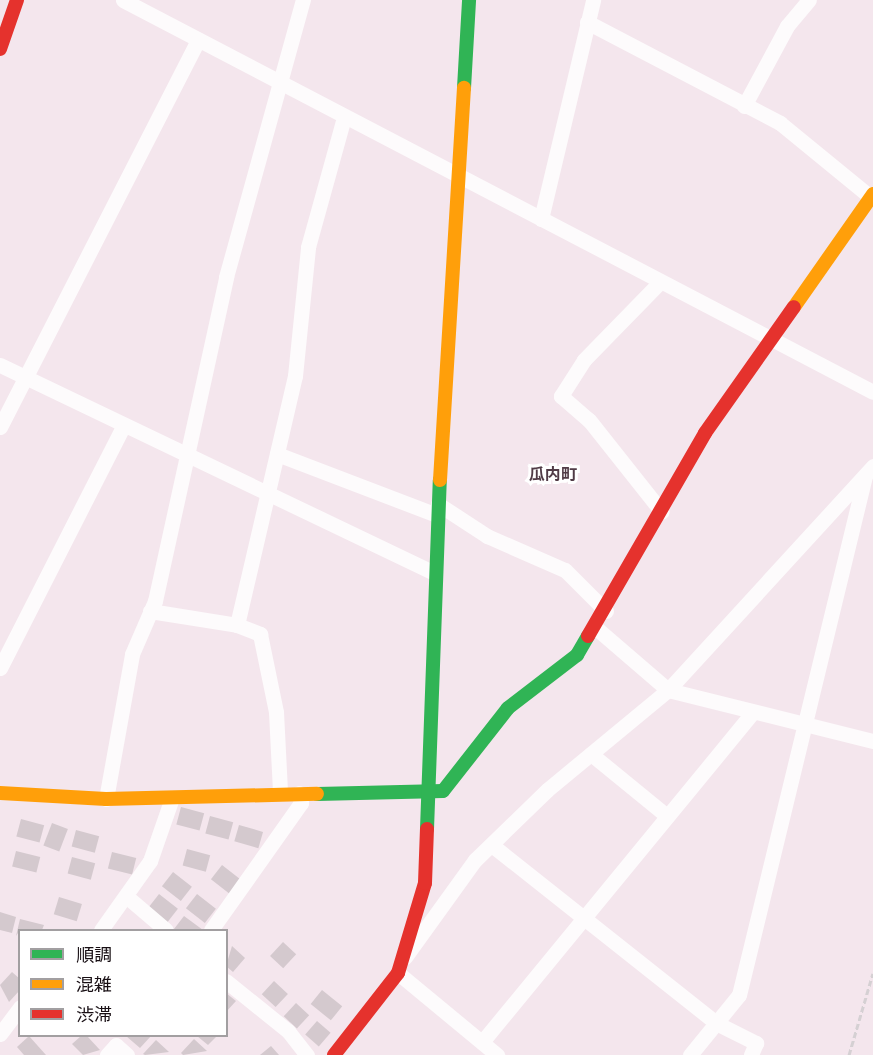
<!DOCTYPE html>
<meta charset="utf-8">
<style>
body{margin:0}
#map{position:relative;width:873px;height:1055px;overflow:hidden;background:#f4e6ed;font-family:Poppins,"Noto Sans JP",sans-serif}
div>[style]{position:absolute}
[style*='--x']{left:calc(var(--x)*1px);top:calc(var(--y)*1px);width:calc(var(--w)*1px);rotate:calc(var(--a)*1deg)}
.building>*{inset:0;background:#d4c9ce;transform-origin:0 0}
.path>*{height:3px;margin-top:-1.5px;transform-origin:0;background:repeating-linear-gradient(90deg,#d5d0d3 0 6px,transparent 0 9px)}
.street>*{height:15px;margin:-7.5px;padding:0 7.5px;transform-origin:7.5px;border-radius:7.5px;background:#fdfbfc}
.fast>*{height:14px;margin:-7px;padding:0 7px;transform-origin:7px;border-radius:7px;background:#30b455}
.slow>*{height:14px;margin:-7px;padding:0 7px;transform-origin:7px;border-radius:7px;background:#ff9f0a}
.jam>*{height:14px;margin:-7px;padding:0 7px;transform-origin:7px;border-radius:7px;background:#e5322d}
span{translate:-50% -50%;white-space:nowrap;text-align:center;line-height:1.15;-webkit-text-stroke:6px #fff;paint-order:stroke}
.neighbourhood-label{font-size:16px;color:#503b46;font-weight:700}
.legend{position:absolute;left:18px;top:929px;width:210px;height:108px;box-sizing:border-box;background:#fff;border:2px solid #a29fa1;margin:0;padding:8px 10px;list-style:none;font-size:18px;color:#170e13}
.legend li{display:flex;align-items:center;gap:12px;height:30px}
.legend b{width:30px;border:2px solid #a29fa1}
</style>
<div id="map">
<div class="building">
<i style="left:181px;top:807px;width:24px;height:18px;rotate:15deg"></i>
<i style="left:210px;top:816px;width:24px;height:18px;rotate:15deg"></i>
<i style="left:21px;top:819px;width:24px;height:18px;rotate:15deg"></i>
<i style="left:52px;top:823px;width:17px;height:24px;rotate:21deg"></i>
<i style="left:239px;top:825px;width:25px;height:17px;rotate:16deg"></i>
<i style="left:76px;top:830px;width:24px;height:17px;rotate:15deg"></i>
<i style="left:187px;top:849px;width:24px;height:17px;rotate:15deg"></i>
<i style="left:16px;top:851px;width:25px;height:16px;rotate:14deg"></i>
<i style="left:112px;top:852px;width:25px;height:17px;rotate:14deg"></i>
<i style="left:72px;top:857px;width:24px;height:17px;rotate:15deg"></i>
<i style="left:222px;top:865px;width:24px;height:18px;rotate:38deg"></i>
<i style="left:173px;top:872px;width:24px;height:18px;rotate:38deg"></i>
<i style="left:159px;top:894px;width:24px;height:18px;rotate:38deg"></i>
<i style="left:197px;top:894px;width:24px;height:18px;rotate:38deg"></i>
<i style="left:59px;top:897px;width:24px;height:18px;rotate:17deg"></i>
<i style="clip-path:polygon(0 912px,16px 917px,12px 933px,0 930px)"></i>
<i style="clip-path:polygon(184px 916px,203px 930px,174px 929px)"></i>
<i style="clip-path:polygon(20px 919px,44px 925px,42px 930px,20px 930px,16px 936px)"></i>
<i style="left:283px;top:942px;width:18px;height:19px;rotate:43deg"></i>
<i style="clip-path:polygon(232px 946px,245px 958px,233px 972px,226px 966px)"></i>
<i style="clip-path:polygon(12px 972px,20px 979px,20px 990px,9px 1002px,0 985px)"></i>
<i style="left:274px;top:981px;width:19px;height:18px;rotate:43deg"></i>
<i style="left:322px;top:990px;width:26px;height:18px;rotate:39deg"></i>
<i style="clip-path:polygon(226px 993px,236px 1001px,226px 1012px)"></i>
<i style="left:296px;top:1003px;width:18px;height:18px;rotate:43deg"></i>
<i style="left:317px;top:1021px;width:18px;height:18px;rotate:41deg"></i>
<i style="clip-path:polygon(29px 1036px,46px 1055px,24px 1055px,17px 1047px)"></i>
<i style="clip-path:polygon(81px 1036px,87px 1036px,100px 1050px,83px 1055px,72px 1044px)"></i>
<i style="clip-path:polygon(126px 1036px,151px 1036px,140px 1048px)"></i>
<i style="clip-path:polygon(197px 1036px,217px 1036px,208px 1045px)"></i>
<i style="clip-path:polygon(194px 1039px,207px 1051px,183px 1055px,181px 1053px)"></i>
<i style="clip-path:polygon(156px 1040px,169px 1052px,145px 1055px,143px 1054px)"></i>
<i style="clip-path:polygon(271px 1046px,279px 1055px,260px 1055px)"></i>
</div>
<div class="path">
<i style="--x:849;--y:1055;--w:85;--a:-73.7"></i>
</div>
<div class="street">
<i style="--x:123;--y:0;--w:846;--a:27.59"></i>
<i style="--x:587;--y:22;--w:218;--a:27.6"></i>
<i style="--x:780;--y:123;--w:120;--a:39.3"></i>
<i style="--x:744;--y:106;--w:91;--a:-61.7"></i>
<i style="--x:787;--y:26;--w:34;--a:-50"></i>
<i style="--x:541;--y:219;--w:225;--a:-76.6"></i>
<i style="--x:660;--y:282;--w:109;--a:134.3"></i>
<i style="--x:584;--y:360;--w:43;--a:122.6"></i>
<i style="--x:561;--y:396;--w:37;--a:41"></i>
<i style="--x:589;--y:420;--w:117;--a:51.6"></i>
<i style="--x:0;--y:365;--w:481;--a:25.6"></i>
<i style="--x:0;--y:427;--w:435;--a:-62.9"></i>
<i style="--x:277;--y:454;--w:171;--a:20.9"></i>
<i style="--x:438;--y:504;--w:59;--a:33.1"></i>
<i style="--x:487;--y:536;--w:85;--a:23.6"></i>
<i style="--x:565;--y:570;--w:58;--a:45"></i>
<i style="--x:150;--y:611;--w:88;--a:9.1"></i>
<i style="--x:237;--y:625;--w:25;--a:21"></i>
<i style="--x:260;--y:634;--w:80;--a:78.4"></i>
<i style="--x:276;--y:712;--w:80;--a:87.1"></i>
<i style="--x:237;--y:625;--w:256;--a:-76.9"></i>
<i style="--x:295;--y:376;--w:130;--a:-84.2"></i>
<i style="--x:308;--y:247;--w:135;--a:-74.5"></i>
<i style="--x:596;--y:628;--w:95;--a:40.7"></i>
<i style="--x:668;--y:690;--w:211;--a:14"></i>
<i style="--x:0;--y:668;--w:271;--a:-63"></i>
<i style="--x:591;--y:754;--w:98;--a:39.2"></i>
<i style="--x:106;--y:799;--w:147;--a:-79.8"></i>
<i style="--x:132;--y:654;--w:58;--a:-66.5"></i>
<i style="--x:155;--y:601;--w:332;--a:-77.6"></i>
<i style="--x:226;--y:277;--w:288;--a:-74.5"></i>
<i style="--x:493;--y:846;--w:285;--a:38.4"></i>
<i style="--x:716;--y:1023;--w:45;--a:26.6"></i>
<i style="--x:756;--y:1043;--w:13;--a:113"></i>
<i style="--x:126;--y:896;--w:52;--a:40.4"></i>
<i style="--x:101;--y:930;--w:85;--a:-54.6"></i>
<i style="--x:150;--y:861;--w:67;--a:-70.8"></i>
<i style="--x:211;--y:930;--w:156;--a:-54.7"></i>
<i style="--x:301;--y:803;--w:10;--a:-101"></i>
<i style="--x:405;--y:957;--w:120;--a:-54.2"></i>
<i style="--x:475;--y:860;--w:100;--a:-44.2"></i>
<i style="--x:547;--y:790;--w:157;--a:-39.6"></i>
<i style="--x:668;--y:690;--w:304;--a:-47.5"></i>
<i style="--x:398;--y:973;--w:129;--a:39.6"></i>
<i style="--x:226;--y:981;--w:80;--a:38.9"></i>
<i style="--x:288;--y:1031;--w:31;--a:52"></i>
<i style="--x:0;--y:1034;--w:34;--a:-53"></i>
<i style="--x:482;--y:1042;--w:424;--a:-50.6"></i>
<i style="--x:107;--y:1055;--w:13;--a:-48"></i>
<i style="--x:116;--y:1045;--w:15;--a:42"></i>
<i style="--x:690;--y:1055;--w:77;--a:-50.8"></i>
<i style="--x:739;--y:995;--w:534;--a:-76.35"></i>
</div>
<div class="fast">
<i style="--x:464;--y:88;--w:88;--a:-86.7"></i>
<i style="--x:317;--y:794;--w:126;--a:-1.4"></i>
<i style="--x:443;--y:791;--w:105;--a:-51.9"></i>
<i style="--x:508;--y:708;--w:87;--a:-37.5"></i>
<i style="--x:577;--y:655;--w:22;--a:-60"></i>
<i style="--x:427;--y:829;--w:349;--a:-87.9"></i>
</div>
<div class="slow">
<i style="--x:794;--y:307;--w:138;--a:-55"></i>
<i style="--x:440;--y:480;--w:393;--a:-86.5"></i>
<i style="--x:0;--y:793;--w:106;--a:3.2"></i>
<i style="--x:106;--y:799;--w:211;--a:-1.4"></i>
</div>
<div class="jam">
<i style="--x:0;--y:49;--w:52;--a:-70.9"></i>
<i style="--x:588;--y:636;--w:234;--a:-60"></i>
<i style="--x:705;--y:433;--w:154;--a:-54.8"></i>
<i style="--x:334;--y:1055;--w:104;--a:-52"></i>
<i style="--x:398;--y:973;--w:94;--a:-73.3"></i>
<i style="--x:425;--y:883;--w:54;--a:-87.9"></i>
</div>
<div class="neighbourhood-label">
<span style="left:553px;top:475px">瓜内町</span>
</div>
<ul class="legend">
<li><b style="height:8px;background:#30b455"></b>順調</li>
<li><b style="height:8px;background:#ff9f0a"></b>混雑</li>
<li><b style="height:8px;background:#e5322d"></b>渋滞</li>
</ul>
</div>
